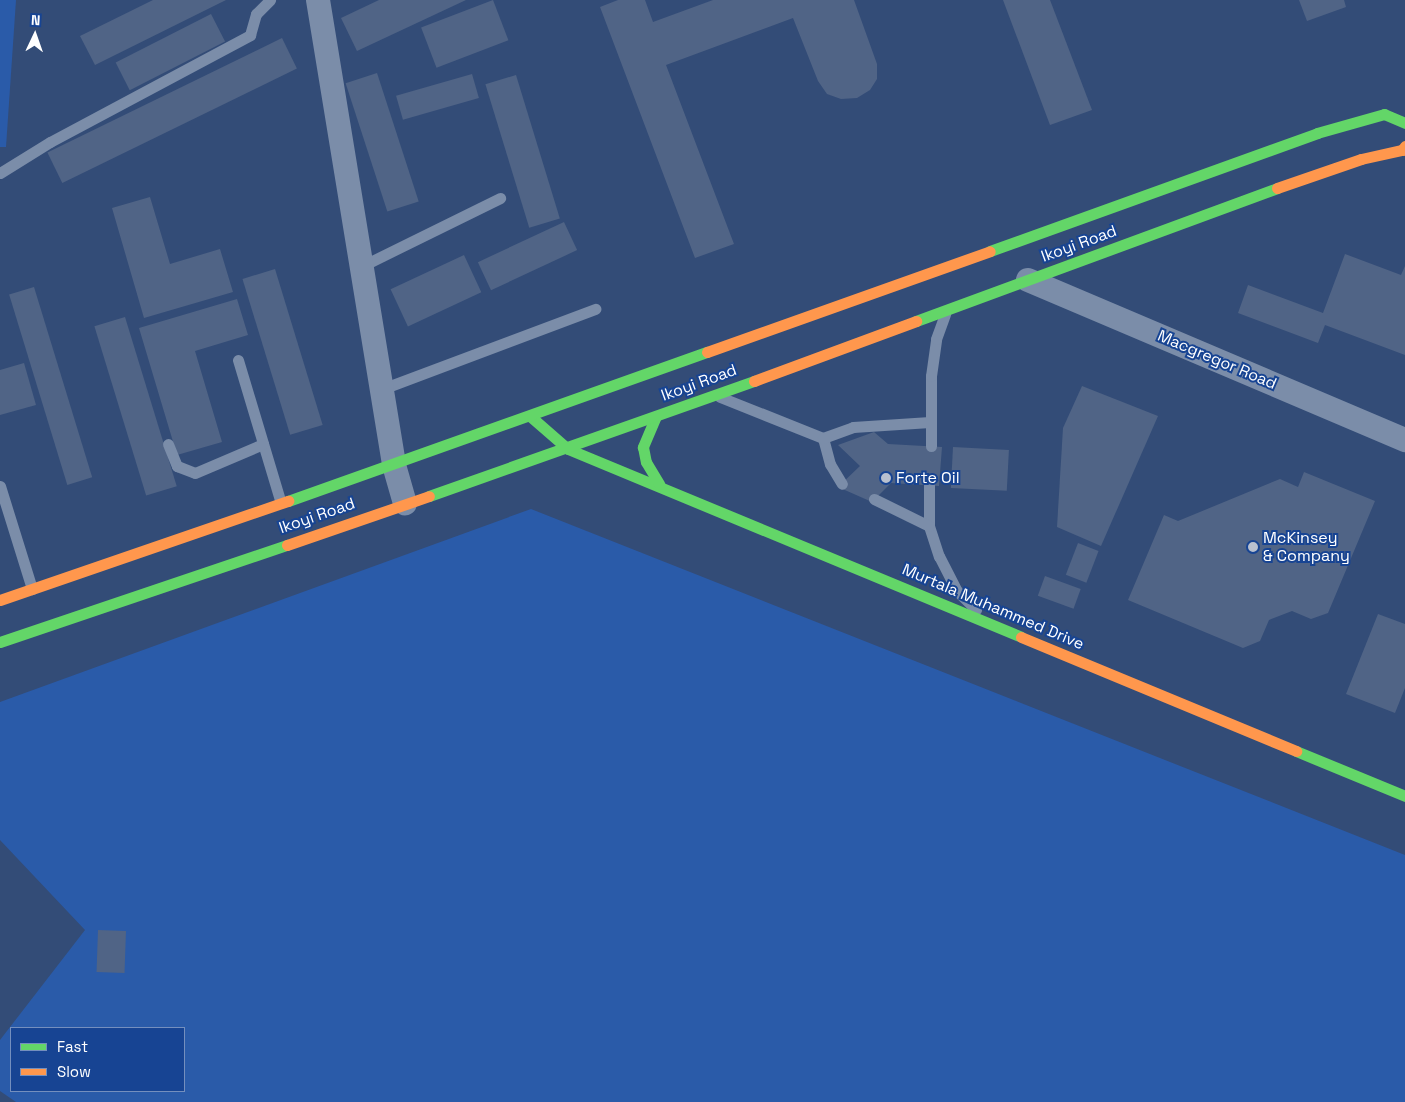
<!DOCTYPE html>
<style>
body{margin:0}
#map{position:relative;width:1405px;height:1102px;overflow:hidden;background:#334c77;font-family:"Space Grotesk",sans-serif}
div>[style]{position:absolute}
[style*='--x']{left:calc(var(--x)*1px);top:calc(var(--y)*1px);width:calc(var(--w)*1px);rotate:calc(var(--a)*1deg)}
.green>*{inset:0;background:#2a5ba9}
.building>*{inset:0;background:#506486;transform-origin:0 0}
.lane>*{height:11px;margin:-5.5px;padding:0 5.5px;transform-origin:5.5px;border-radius:5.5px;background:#7b8da9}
.street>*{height:24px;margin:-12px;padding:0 12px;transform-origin:12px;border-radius:12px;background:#7b8da9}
.fast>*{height:11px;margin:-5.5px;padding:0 5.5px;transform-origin:5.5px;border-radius:5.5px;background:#63d668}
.slow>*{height:11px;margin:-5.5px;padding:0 5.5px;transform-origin:5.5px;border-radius:5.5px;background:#ff974d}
.dots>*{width:14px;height:14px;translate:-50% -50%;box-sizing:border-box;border:2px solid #174493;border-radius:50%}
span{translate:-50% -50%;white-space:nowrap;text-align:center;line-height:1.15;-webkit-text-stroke:4px #174493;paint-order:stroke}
.street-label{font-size:16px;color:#fff}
.poi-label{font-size:16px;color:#fff}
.left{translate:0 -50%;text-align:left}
.legend{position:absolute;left:10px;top:1027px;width:175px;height:65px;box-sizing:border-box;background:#174493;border:1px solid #748fbe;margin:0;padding:6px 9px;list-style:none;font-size:15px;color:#fff}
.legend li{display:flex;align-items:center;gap:10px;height:25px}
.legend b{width:25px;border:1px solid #748fbe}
.north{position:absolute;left:10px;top:10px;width:50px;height:50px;-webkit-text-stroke:4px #174493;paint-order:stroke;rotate:3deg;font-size:14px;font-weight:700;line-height:20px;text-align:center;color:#fff}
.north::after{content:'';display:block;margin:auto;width:18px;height:22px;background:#fff;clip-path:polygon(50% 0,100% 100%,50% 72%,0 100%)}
</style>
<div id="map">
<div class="green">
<i style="clip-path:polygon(0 0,16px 0,6px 147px,0 147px)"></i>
<i style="clip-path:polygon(evenodd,531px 509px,1405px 855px,1405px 1102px,16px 1102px,0 1091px,0 1040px,85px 930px,0 840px,0 702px,531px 509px,11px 1028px,184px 1028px,184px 1091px,11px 1091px,11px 1028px)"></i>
</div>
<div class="building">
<i style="clip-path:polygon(153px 0,226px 0,95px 65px,80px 36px)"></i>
<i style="clip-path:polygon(379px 0,466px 0,357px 51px,341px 18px)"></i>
<i style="left:493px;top:0;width:43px;height:77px;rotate:69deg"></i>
<i style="clip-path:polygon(618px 0,645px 0,653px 22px,713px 0,854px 0,877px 64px,877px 79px,870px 90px,857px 98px,841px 99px,827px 94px,818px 81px,793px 18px,666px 65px,734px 244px,695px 258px,600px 7px)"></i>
<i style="clip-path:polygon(1003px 0,1050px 0,1092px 110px,1050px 125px)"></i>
<i style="clip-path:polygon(1299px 0,1344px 0,1346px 7px,1307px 21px)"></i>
<i style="left:211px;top:14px;width:31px;height:107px;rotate:63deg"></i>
<i style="left:282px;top:38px;width:34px;height:261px;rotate:64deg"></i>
<i style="left:377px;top:73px;width:135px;height:33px;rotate:72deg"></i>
<i style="left:472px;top:74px;width:25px;height:79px;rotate:74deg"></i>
<i style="left:516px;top:75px;width:150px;height:32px;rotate:73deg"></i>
<i style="clip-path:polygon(150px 197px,170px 264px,220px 249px,233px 292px,144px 318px,112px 208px)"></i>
<i style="left:564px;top:222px;width:31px;height:95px;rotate:65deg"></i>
<i style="clip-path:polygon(1345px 254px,1401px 275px,1405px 266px,1405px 355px,1325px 325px,1318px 343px,1238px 313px,1248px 285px,1323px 313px)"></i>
<i style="left:464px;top:255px;width:41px;height:81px;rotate:65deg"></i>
<i style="left:275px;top:269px;width:163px;height:34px;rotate:73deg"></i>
<i style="left:34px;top:287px;width:199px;height:26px;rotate:73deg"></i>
<i style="clip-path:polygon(237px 299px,248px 335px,195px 351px,222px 442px,177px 455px,139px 328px)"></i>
<i style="left:125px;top:317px;width:177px;height:32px;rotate:73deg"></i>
<i style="clip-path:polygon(24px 363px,36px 405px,0 415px,0 370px)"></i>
<i style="clip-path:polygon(1082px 386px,1158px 416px,1101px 546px,1057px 527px,1063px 428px)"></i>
<i style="clip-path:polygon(874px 432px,888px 444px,942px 447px,939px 486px,891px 483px,872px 502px,838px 487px,860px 466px,838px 445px)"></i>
<i style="left:953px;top:447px;width:56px;height:41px;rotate:3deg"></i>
<i style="clip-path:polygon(1304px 472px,1375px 501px,1328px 613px,1311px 619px,1292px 611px,1269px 620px,1260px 641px,1243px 648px,1128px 600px,1164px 515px,1178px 521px,1280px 479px,1298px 487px)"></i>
<i style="left:1078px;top:543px;width:22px;height:34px;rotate:21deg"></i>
<i style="left:1045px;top:576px;width:38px;height:21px;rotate:20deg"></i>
<i style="clip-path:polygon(1378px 614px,1405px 624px,1405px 688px,1395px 713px,1346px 694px)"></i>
<i style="left:98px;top:930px;width:28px;height:42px;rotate:2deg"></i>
</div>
<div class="lane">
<i style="--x:0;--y:173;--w:59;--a:-31.8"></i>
<i style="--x:50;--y:142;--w:227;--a:-28.1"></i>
<i style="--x:250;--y:35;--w:22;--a:-74"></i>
<i style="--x:256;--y:14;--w:20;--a:-45"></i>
<i style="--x:362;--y:266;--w:154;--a:-26.2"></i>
<i style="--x:238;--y:360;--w:149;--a:73.3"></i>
<i style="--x:382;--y:389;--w:228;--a:-20.6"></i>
<i style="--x:720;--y:397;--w:111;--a:21.7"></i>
<i style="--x:823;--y:438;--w:27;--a:75"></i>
<i style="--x:830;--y:464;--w:23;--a:59"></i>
<i style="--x:823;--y:438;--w:32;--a:-20"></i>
<i style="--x:853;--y:427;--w:77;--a:-3.7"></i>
<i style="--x:168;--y:444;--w:24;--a:68"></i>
<i style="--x:177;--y:466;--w:19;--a:21"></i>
<i style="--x:195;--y:473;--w:74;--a:-23.1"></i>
<i style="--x:931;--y:446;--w:70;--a:-90"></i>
<i style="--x:931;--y:376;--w:37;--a:-82"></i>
<i style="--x:936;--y:339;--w:27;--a:-70"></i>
<i style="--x:929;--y:485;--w:41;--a:90"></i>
<i style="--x:929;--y:526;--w:32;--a:72"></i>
<i style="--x:939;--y:556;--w:38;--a:63"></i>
<i style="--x:956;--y:590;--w:28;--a:44"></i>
<i style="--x:0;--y:486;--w:108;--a:72.7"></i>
<i style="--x:874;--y:499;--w:61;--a:26.1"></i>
</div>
<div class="street">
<i style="--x:318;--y:0;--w:471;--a:80.7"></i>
<i style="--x:394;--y:465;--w:40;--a:74"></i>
<i style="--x:1028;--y:280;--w:410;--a:23"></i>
</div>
<div class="fast">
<i style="--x:990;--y:251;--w:348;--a:-19.8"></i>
<i style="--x:1317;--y:133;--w:70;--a:-15.8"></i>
<i style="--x:1384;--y:114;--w:23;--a:23"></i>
<i style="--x:916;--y:321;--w:385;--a:-20.2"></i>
<i style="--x:530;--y:416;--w:50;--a:41"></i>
<i style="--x:568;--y:449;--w:490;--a:22.5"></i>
<i style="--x:656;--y:416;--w:34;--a:113"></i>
<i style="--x:643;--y:447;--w:15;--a:79"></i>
<i style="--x:646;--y:462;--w:26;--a:59"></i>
<i style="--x:429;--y:496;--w:345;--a:-19.5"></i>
<i style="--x:288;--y:501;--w:445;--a:-19.6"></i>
<i style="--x:0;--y:642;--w:303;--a:-18.7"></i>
<i style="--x:1296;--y:751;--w:118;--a:22.4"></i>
</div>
<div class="slow">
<i style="--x:1277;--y:188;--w:89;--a:-19"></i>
<i style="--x:1361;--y:159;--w:42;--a:-12.4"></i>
<i style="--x:1402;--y:150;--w:5;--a:-53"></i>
<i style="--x:707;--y:352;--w:300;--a:-19.6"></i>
<i style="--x:754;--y:381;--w:173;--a:-20.3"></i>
<i style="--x:287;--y:545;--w:150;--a:-19"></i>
<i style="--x:0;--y:600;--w:305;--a:-19"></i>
<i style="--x:1021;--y:637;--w:298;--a:22.5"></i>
</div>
<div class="dots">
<i style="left:886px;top:478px;background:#b8c0cf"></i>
<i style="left:1253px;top:547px;background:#b8c0cf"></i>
</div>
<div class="street-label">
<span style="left:1079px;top:244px;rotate:-20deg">Ikoyi Road</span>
<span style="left:1217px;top:360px;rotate:23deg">Macgregor Road</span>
<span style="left:699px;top:383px;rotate:-20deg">Ikoyi Road</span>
<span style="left:317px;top:516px;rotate:-19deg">Ikoyi Road</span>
<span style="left:993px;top:607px;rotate:23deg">Murtala Muhammed Drive</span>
</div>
<div class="poi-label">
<span class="left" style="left:896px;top:478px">Forte Oil</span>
<span class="left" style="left:1263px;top:547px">McKinsey<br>&amp; Company</span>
</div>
<ul class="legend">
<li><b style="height:6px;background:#63d668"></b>Fast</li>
<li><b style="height:6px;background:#ff974d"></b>Slow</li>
</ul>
<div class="north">N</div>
</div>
